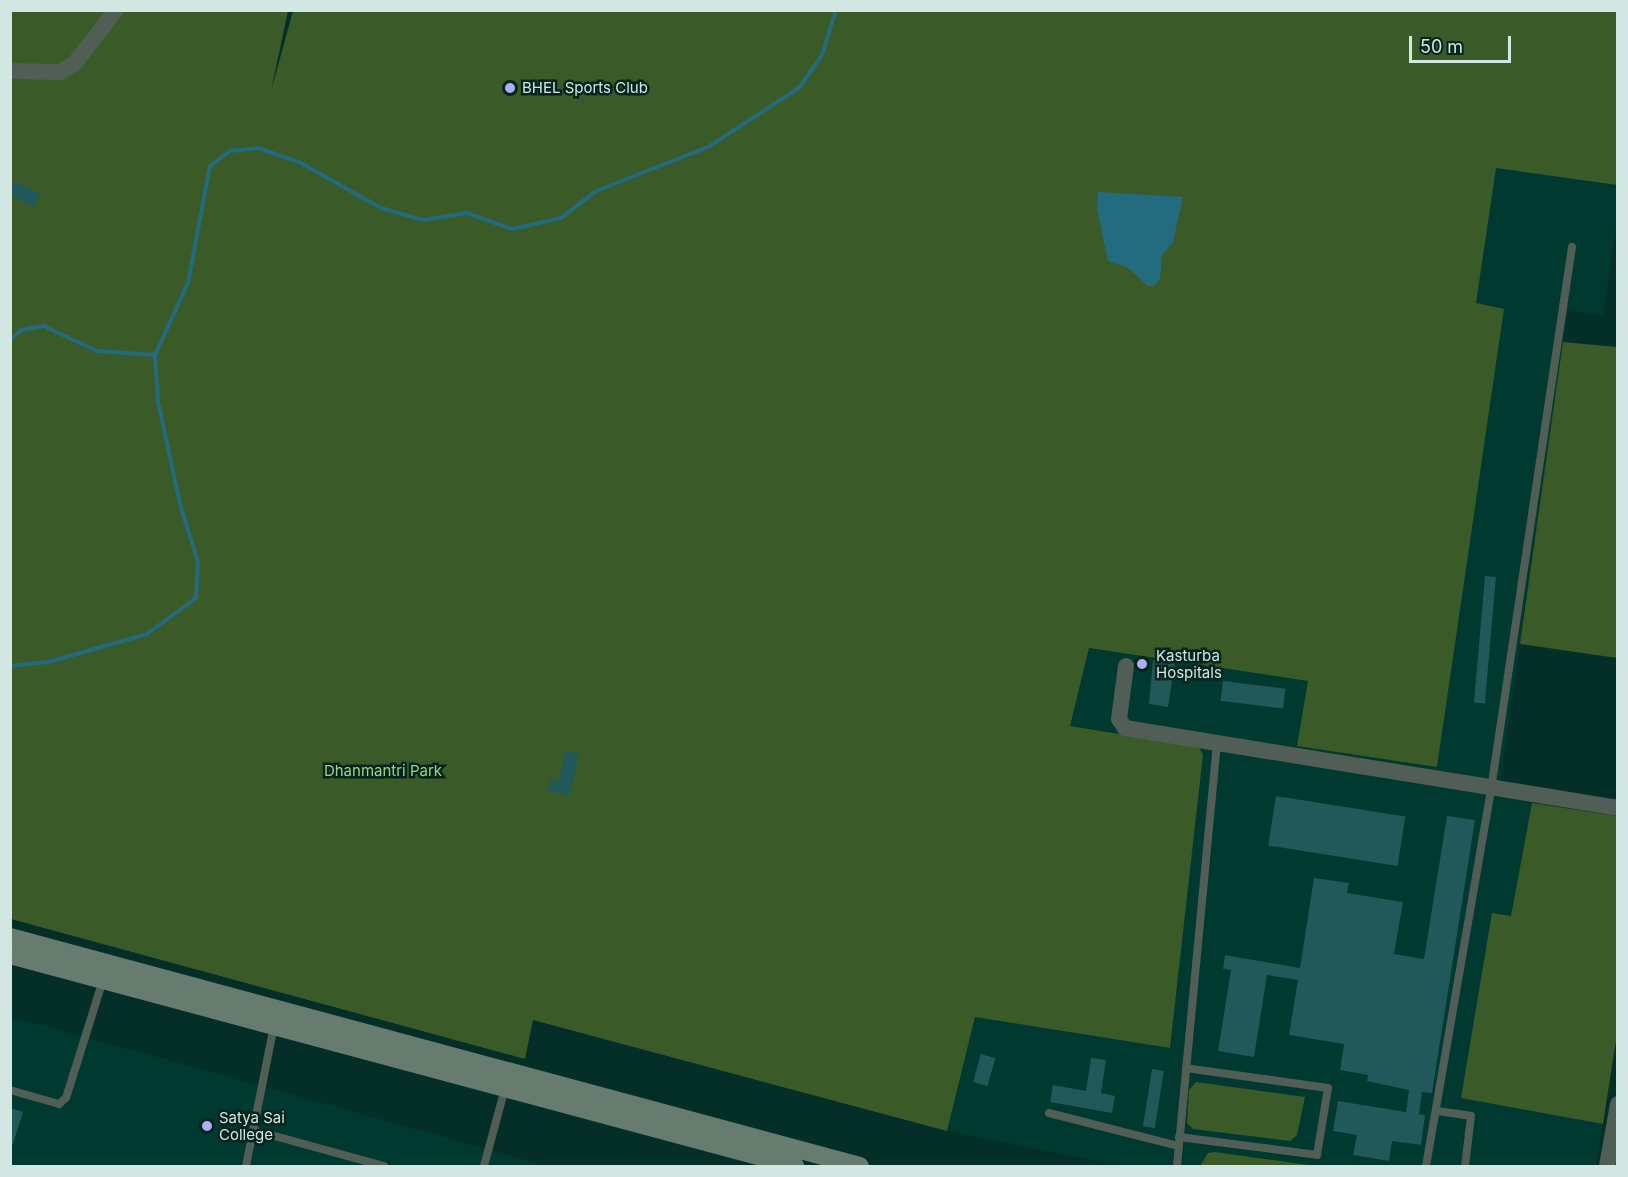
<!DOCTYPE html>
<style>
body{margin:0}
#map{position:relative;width:1628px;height:1177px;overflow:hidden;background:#042f28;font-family:Inter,sans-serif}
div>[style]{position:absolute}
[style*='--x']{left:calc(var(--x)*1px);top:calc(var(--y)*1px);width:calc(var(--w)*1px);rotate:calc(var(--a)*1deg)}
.built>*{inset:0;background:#00392f}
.green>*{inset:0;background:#3a5a28}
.water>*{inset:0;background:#236c7f}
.stream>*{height:4px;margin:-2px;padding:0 2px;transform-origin:2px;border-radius:2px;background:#236c7f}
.building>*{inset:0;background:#21585a;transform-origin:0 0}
.lane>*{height:8px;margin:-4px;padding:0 4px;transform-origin:4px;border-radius:4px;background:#515e55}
.street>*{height:16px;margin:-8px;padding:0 8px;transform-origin:8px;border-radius:8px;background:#515e55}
.secondary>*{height:18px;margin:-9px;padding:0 9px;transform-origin:9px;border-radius:9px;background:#677c6e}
.dots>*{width:16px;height:16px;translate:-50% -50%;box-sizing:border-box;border:3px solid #05241e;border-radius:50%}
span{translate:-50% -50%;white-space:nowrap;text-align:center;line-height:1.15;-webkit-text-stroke:5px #05241e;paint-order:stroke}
.poi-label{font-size:15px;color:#d2e7e1}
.left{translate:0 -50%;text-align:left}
.park-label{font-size:15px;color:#9ed481}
.frame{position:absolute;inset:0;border:12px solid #d2e7e1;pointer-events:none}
.scale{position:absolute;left:1409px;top:36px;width:102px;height:27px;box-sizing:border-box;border:3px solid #d2e7e1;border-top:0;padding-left:8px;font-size:18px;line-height:21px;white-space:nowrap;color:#d2e7e1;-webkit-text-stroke:4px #05241e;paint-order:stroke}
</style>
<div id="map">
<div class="built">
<i style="clip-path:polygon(1496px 167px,1617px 185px,1617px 221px,1603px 315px,1568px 311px,1498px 797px,1617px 816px,1617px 1034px,1596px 1166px,1119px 1166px,947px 1131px,975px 1016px,1170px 1048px,1203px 755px,1198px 747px,1069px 726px,1089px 648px,1308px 681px,1437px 766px,1504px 309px,1475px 303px)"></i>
<i style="clip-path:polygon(10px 1017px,129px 1049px,548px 1166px,11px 1166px)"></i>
</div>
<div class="green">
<i style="clip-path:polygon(10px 11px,288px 11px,271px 91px,293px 11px,1617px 11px,1617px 185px,1496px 168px,1476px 303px,1504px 309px,1437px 767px,1297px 746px,1308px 681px,1089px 648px,1070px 726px,1199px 747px,1203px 755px,1170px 1048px,975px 1017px,947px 1131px,533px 1020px,525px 1059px,11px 919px)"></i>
<i style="clip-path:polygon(1563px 342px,1617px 347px,1617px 658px,1520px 644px)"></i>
<i style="clip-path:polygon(1532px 803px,1617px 816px,1617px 1034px,1603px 1124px,1461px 1098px,1492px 913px,1511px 916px)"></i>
<i style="clip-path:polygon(1196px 1082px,1305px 1097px,1297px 1135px,1290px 1141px,1193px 1129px,1187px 1123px,1189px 1090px)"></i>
<i style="clip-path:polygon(1215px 1152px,1316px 1166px,1200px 1166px,1208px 1153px)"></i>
</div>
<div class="water">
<i style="clip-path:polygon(1098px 192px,1183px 197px,1173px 242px,1162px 255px,1160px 279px,1154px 286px,1148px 286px,1128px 268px,1108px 261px,1097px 209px)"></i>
</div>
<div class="stream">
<i style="--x:10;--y:340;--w:15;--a:-42"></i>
<i style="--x:21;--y:330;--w:23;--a:-10"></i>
<i style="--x:44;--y:326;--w:59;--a:25.3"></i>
<i style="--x:97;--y:351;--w:58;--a:3.9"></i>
<i style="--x:10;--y:666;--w:38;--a:-6"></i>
<i style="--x:48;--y:662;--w:103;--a:-15.8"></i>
<i style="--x:147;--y:634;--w:61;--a:-36.3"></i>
<i style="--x:196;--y:598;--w:36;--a:-87"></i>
<i style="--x:198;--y:562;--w:57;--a:-107.5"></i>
<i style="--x:181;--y:508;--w:108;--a:-102.2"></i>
<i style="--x:158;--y:402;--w:47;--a:-93.7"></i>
<i style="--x:155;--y:355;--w:79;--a:-65.4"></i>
<i style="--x:188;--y:283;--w:119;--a:-79.4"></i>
<i style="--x:210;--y:166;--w:25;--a:-37"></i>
<i style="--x:230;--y:151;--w:28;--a:-6"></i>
<i style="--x:258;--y:148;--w:43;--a:18.9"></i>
<i style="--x:299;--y:162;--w:94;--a:29.3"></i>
<i style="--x:381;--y:208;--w:44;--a:15.9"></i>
<i style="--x:423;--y:220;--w:45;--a:-9"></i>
<i style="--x:467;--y:213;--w:48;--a:19.6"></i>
<i style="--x:512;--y:229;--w:50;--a:-12.7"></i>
<i style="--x:561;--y:218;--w:44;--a:-37.6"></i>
<i style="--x:596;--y:191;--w:120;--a:-21.4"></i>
<i style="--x:708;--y:147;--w:108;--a:-33"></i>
<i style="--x:799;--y:88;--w:40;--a:-55.1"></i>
<i style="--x:822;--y:55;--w:47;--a:-72.7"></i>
</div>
<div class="building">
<i style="left:15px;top:181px;width:28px;height:15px;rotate:27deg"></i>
<i style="left:1485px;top:576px;width:11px;height:127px;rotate:5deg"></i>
<i style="clip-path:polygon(1153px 660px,1175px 663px,1168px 707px,1149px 704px)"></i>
<i style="left:1223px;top:681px;width:63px;height:20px;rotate:7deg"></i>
<i style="clip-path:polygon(565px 751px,579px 754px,570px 795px,548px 791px,550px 779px,559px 781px)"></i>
<i style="left:1276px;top:796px;width:131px;height:50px;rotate:9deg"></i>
<i style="clip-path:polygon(1447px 816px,1475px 820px,1432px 1093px,1422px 1092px,1419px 1114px,1425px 1115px,1421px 1145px,1392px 1141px,1389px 1161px,1353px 1155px,1357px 1135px,1333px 1131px,1338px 1101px,1406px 1112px,1409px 1090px,1367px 1081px,1368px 1075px,1340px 1070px,1344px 1044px,1289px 1035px,1298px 980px,1267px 975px,1254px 1057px,1218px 1051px,1231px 970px,1223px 969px,1225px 955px,1300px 968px,1314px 878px,1349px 883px,1347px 893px,1403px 902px,1394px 954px,1424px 959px)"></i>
<i style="left:981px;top:1054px;width:15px;height:29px;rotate:16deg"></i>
<i style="clip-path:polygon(1091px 1058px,1106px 1060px,1101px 1093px,1115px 1096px,1112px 1113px,1050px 1102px,1053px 1085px,1086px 1091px)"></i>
<i style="left:1152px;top:1069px;width:12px;height:58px;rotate:9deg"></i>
<i style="clip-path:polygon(10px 1108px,23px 1112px,13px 1144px,10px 1144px)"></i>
</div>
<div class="lane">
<i style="--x:10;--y:1090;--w:51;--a:15.9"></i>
<i style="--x:59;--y:1104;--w:9;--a:-41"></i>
<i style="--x:66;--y:1098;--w:124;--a:-72.6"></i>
<i style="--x:1437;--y:1111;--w:34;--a:8"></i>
<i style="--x:1471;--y:1116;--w:50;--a:96.8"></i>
<i style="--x:1049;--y:1113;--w:133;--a:14.3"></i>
<i style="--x:253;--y:1130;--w:136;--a:15.4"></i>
<i style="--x:1179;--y:1137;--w:139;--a:7.4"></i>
<i style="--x:1317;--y:1155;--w:68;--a:-80.7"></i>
<i style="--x:1328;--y:1088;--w:143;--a:-172"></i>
<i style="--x:246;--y:1166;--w:143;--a:-78.7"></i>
<i style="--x:484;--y:1166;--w:81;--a:-74.9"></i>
<i style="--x:1177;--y:1166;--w:423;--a:-84.6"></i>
<i style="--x:1426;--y:1166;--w:383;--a:-80.2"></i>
<i style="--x:1491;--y:789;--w:548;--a:-81.5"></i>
</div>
<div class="street">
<i style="--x:10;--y:71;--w:50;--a:1.1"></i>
<i style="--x:60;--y:72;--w:16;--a:-30"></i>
<i style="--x:74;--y:64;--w:68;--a:-52.1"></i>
<i style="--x:1126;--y:666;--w:53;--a:97.5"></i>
<i style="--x:1119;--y:719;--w:11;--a:56"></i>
<i style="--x:1125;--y:728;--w:499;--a:9.2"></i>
<i style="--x:1607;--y:1166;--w:63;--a:-79.9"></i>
</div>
<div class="secondary">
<i style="--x:10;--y:937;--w:880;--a:15.08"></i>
<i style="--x:10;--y:955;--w:813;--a:15.04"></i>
</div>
<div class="dots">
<i style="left:510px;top:88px;background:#aeaefb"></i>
<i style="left:1142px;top:664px;background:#aeaefb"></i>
<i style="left:207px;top:1126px;background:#aeaefb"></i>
</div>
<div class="poi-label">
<span class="left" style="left:522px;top:88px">BHEL Sports Club</span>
<span class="left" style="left:1156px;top:664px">Kasturba<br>Hospitals</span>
<span class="left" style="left:219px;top:1126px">Satya Sai<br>College</span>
</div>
<div class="park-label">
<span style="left:383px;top:771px">Dhanmantri Park</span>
</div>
<div class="frame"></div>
<div class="scale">50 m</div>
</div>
